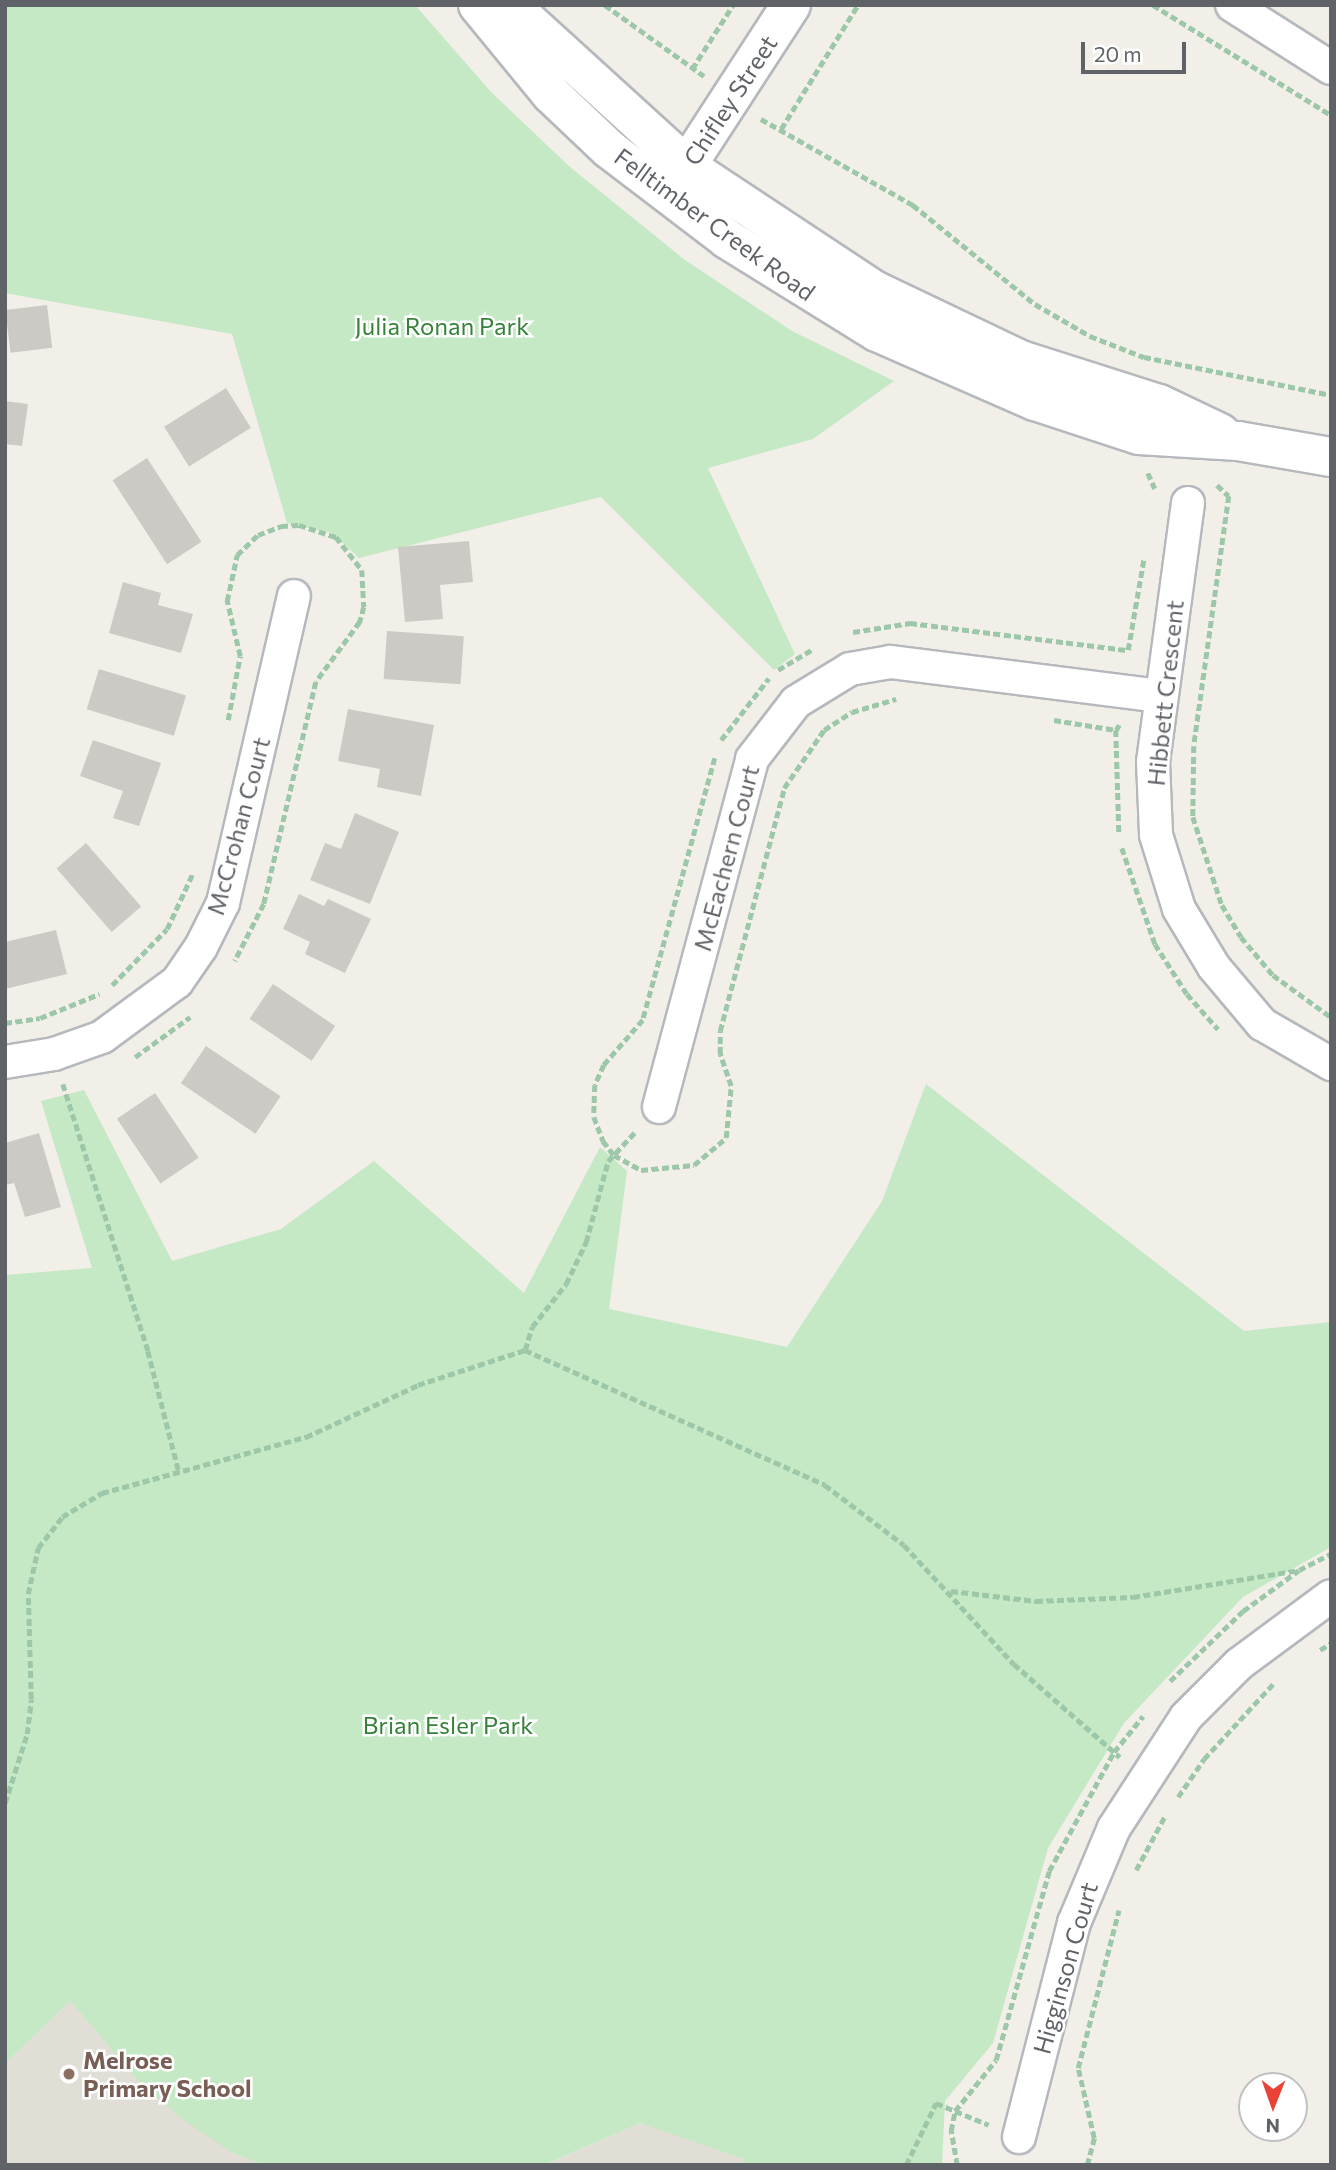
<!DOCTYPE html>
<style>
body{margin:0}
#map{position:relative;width:1336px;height:2170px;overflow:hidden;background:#f1efe8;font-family:Commissioner,sans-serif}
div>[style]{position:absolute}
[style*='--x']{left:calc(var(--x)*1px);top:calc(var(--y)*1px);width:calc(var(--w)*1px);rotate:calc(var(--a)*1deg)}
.education>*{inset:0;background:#e1ded6}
.green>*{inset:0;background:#c5e8c5}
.building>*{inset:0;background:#cccac5;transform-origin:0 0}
.path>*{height:4.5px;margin-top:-2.25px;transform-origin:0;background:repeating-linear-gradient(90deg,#9cc7a9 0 7px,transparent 0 10.5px)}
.roads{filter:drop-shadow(2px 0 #b5b8bc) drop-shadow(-2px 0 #b5b8bc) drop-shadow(0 2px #b5b8bc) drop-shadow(0 -2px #b5b8bc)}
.minor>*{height:32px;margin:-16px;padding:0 16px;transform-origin:16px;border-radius:16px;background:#fff}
.tertiary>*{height:38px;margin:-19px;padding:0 19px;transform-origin:19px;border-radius:19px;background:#fff}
.secondary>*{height:38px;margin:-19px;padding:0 19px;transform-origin:19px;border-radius:19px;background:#fff}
.dots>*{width:19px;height:19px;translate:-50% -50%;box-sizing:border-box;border:4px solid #fff;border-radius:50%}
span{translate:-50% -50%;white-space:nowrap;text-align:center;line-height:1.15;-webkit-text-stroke:5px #fff;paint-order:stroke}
.street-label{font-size:24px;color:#5f6368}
.park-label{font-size:24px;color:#348238}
.education-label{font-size:24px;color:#785e54;font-weight:700}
.left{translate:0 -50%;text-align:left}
.frame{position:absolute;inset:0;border:7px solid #5f6368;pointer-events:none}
.north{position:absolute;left:1238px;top:2072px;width:70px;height:70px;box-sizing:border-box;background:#fff;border:2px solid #bfc1c3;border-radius:50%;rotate:181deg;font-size:19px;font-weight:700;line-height:28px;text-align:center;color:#5f6368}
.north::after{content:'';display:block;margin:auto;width:24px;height:32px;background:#ea4335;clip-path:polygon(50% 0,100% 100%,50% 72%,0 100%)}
.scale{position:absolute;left:1081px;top:42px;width:105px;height:32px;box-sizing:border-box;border:4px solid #5f6368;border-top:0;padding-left:9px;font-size:21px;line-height:24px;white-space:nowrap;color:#5f6368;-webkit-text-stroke:5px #fff;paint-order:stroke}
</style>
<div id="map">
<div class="education">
<i style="clip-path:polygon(70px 2001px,141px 2084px,233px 2153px,264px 2165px,5px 2165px,5px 2064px)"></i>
<i style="clip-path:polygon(640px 2123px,657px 2125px,745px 2159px,743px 2165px,545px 2165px)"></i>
</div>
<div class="green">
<i style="clip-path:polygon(5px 5px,415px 5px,491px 92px,570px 167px,685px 260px,792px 331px,894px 381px,813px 439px,708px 468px,795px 654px,774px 670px,601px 497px,359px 558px,332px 533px,287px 523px,232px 334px,5px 293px)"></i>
<i style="clip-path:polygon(926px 1084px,1244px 1331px,1331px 1322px,1331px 1547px,1243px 1597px,1124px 1723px,1048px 1848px,993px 2043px,945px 2101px,942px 2165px,743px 2165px,744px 2159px,640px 2123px,544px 2165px,264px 2165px,233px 2153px,185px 2121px,141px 2084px,70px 2001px,5px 2064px,5px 1275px,92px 1268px,41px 1101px,84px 1090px,172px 1261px,281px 1229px,374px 1161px,524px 1293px,600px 1147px,627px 1171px,609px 1309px,787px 1347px,882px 1201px)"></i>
</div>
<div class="building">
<i style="left:47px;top:305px;width:43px;height:42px;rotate:83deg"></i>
<i style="left:226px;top:388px;width:47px;height:73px;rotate:58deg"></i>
<i style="clip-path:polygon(5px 401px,28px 404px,22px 446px,5px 444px)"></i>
<i style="left:147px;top:458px;width:100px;height:41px;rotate:57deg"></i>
<i style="clip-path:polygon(469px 541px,473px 582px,440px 585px,443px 619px,405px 622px,398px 547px)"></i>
<i style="clip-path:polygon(123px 582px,161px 593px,158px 605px,193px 614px,181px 653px,109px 633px)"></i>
<i style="left:387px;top:631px;width:77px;height:48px;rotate:4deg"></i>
<i style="left:99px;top:669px;width:91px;height:42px;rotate:17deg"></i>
<i style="clip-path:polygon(348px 709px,434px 725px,421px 796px,377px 787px,380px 769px,338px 761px)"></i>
<i style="clip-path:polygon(93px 740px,161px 763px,139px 826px,113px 818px,123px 791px,80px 776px)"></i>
<i style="clip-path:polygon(355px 813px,399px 832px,370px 904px,310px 880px,325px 843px,341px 849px)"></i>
<i style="left:86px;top:843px;width:84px;height:39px;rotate:49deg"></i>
<i style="clip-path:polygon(299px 894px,324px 906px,328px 899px,371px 919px,345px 973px,305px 954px,310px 942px,283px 929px)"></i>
<i style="clip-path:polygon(56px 930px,67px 974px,5px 989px,5px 942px)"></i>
<i style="left:273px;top:984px;width:75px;height:42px;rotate:34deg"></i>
<i style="left:206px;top:1046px;width:90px;height:45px;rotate:34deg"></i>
<i style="left:155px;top:1093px;width:78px;height:46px;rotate:56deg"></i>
<i style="clip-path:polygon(39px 1133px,61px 1207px,25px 1217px,14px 1183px,5px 1185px,5px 1143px)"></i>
</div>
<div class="path">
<i style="--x:605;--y:5;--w:122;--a:35.6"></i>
<i style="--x:1153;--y:5;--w:209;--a:31.7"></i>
<i style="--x:692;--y:69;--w:76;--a:-57.4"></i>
<i style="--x:761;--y:119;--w:175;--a:29.5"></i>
<i style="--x:913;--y:205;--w:157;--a:39.1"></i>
<i style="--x:1035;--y:304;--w:64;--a:30.2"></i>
<i style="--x:1090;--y:336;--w:58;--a:21.3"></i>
<i style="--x:1144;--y:357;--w:191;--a:11.5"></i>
<i style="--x:781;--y:129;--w:146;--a:-58.2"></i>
<i style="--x:1148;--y:473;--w:17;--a:66"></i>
<i style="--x:1217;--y:485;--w:16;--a:43"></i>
<i style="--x:1229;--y:496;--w:252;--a:98"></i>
<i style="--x:1194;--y:746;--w:71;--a:90.8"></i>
<i style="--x:1193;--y:817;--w:93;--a:71.8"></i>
<i style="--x:1222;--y:905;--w:37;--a:59"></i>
<i style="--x:1241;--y:937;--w:50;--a:49.9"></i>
<i style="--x:1273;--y:975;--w:72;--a:35.9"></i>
<i style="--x:853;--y:632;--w:58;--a:-9"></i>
<i style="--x:910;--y:623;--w:220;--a:7.1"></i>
<i style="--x:1128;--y:650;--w:94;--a:-80.2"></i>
<i style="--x:778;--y:670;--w:41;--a:-31"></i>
<i style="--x:228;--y:720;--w:65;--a:-79.4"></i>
<i style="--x:240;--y:656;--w:57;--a:-103.3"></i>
<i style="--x:227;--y:601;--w:47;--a:-77.7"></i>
<i style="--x:237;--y:555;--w:29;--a:-44"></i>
<i style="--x:258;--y:535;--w:25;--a:-21"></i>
<i style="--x:281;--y:526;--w:18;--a:-3"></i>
<i style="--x:299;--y:525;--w:39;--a:18"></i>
<i style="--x:336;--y:537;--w:42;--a:51.8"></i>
<i style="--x:362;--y:570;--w:37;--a:87"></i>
<i style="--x:364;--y:607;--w:16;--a:105"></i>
<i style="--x:360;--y:622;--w:74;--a:126.3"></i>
<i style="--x:316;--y:682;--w:228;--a:103.2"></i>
<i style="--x:264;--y:904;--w:64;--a:117"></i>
<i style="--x:1054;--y:720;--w:63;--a:9.2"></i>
<i style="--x:1116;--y:730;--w:6;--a:-59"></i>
<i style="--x:1116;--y:730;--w:102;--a:88.3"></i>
<i style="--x:721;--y:740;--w:78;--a:-52.3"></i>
<i style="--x:715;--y:758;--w:272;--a:105.4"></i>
<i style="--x:643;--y:1020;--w:60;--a:130.9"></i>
<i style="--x:604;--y:1065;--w:22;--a:114"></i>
<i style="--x:595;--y:1085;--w:32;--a:92"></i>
<i style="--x:594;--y:1117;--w:26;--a:69"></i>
<i style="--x:603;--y:1141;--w:18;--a:52"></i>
<i style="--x:614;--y:1155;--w:31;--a:29"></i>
<i style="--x:641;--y:1170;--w:53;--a:-5.4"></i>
<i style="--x:694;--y:1165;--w:42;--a:-40.2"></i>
<i style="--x:726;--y:1138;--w:52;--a:-84.5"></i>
<i style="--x:731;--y:1086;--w:34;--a:-109"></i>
<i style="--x:720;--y:1054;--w:23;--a:-90"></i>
<i style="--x:720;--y:1031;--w:251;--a:-75.2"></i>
<i style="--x:784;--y:788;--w:70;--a:-55.4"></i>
<i style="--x:824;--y:730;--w:33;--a:-33"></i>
<i style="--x:852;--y:712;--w:46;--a:-16.5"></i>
<i style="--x:1122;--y:848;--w:102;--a:71"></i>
<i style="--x:1155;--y:944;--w:59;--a:57.4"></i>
<i style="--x:1187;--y:994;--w:47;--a:48.5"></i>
<i style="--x:112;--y:985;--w:78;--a:-45.5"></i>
<i style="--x:167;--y:929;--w:60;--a:-65.2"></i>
<i style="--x:5;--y:1023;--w:35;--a:-8"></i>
<i style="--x:40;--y:1018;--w:64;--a:-22.1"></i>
<i style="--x:135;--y:1057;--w:68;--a:-36"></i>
<i style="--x:63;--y:1084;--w:280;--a:72.3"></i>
<i style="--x:148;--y:1351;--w:125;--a:75.6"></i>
<i style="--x:525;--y:1350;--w:24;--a:-73"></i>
<i style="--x:532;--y:1327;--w:55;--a:-51.7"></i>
<i style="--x:566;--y:1284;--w:47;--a:-64.5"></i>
<i style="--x:586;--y:1242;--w:84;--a:-74.8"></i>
<i style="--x:608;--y:1161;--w:42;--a:-46.9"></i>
<i style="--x:951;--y:1591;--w:86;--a:6.7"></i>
<i style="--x:1036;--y:1601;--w:97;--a:-2.4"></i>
<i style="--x:1133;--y:1597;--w:168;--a:-9.2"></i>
<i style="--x:1299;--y:1570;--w:36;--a:-27"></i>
<i style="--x:1320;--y:1650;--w:13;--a:-32"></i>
<i style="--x:1170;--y:1681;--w:101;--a:-43.8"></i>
<i style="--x:1243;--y:1611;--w:69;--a:-36.2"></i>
<i style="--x:1178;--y:1797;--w:46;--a:-55.6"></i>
<i style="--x:1204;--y:1759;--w:102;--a:-47.4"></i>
<i style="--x:5;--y:1803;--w:72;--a:-72.3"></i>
<i style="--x:27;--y:1734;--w:35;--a:-83"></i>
<i style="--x:31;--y:1699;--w:105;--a:-91.6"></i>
<i style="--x:28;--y:1594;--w:47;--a:-77.7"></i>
<i style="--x:38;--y:1548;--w:39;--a:-52"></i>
<i style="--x:62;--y:1517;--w:47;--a:-31"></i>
<i style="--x:102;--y:1493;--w:212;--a:-15.4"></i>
<i style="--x:306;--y:1437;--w:123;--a:-24.9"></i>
<i style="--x:418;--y:1385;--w:113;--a:-18.1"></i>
<i style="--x:525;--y:1350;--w:329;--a:24.2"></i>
<i style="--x:825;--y:1485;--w:99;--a:37.2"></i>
<i style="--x:904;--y:1545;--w:162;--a:47.3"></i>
<i style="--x:1014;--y:1664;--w:141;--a:41.3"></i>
<i style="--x:1136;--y:1870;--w:61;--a:-61.8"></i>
<i style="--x:906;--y:2165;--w:69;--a:-64.2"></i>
<i style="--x:936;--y:2103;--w:57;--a:22.5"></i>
<i style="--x:957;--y:2165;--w:35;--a:-100"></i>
<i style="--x:951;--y:2131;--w:20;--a:-79"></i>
<i style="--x:955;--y:2111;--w:65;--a:-51.2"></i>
<i style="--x:996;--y:2060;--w:196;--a:-74.3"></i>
<i style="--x:1049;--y:1871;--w:136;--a:-61.4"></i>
<i style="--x:1114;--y:1752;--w:46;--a:-51.1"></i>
<i style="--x:1087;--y:2165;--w:28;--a:-75"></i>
<i style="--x:1094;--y:2138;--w:72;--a:-102.9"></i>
<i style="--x:1078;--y:2068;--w:163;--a:-75.5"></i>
</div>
<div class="roads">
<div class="minor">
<i style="--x:1232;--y:5;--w:117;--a:32.5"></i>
<i style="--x:1188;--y:503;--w:261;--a:97.7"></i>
<i style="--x:1153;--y:762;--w:73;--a:87.6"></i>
<i style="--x:1156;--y:835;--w:77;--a:72.7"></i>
<i style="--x:1179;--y:909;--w:68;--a:58.9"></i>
<i style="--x:1214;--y:967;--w:75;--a:49.9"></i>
<i style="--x:1262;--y:1024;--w:80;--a:30.1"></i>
<i style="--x:5;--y:1062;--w:50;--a:-9.3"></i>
<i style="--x:54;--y:1054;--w:51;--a:-19.5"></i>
<i style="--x:102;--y:1037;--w:93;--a:-36.3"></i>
<i style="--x:177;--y:982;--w:42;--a:-55.6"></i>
<i style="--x:201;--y:947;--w:49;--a:-63.4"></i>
<i style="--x:223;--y:903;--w:315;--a:-77"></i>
<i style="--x:659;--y:1107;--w:360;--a:-75"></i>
<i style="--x:752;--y:759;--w:72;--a:-52.3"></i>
<i style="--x:796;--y:702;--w:63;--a:-31.4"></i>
<i style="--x:850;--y:669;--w:41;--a:-9.9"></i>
<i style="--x:890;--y:662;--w:273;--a:7.2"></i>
<i style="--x:1019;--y:2137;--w:221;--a:-75.6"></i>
<i style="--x:1074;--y:1923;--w:103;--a:-67.2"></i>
<i style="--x:1114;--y:1828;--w:132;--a:-57"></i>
<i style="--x:1186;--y:1717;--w:75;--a:-45"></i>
<i style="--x:1239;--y:1664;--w:114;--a:-36.5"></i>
</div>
<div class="tertiary">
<i style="--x:669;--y:193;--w:224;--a:-57"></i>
</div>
<div class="secondary">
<i style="--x:478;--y:5;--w:115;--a:50.6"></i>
<i style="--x:551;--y:94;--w:80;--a:43.5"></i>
<i style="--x:609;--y:149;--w:148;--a:37.3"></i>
<i style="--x:727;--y:239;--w:176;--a:31.8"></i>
<i style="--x:877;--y:332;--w:172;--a:23.6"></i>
<i style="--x:1035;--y:401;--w:109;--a:18.1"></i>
<i style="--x:1139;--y:435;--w:99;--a:3.5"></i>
<i style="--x:1238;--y:441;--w:94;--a:9.8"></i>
<i style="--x:510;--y:5;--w:241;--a:42.3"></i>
<i style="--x:688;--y:167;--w:223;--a:33.5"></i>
<i style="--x:874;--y:290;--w:163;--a:25.5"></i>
<i style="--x:1021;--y:360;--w:145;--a:17.7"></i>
<i style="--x:1159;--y:404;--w:68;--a:25.4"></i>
</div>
</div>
<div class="dots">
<i style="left:69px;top:2074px;background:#8d6e63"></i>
</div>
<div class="street-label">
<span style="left:730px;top:100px;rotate:-57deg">Chifley Street</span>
<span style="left:715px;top:224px;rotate:36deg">Felltimber Creek Road</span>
<span style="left:1165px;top:693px;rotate:-84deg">Hibbett Crescent</span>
<span style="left:238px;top:826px;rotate:-75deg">McCrohan Court</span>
<span style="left:726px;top:858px;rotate:-75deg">McEachern Court</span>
<span style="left:1065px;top:1968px;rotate:-74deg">Higginson Court</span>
</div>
<div class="park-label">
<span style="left:442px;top:326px">Julia Ronan Park</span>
<span style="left:448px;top:1725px">Brian Esler Park</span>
</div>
<div class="education-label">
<span class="left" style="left:83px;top:2074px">Melrose<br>Primary School</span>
</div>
<div class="frame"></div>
<div class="north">N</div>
<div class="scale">20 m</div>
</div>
